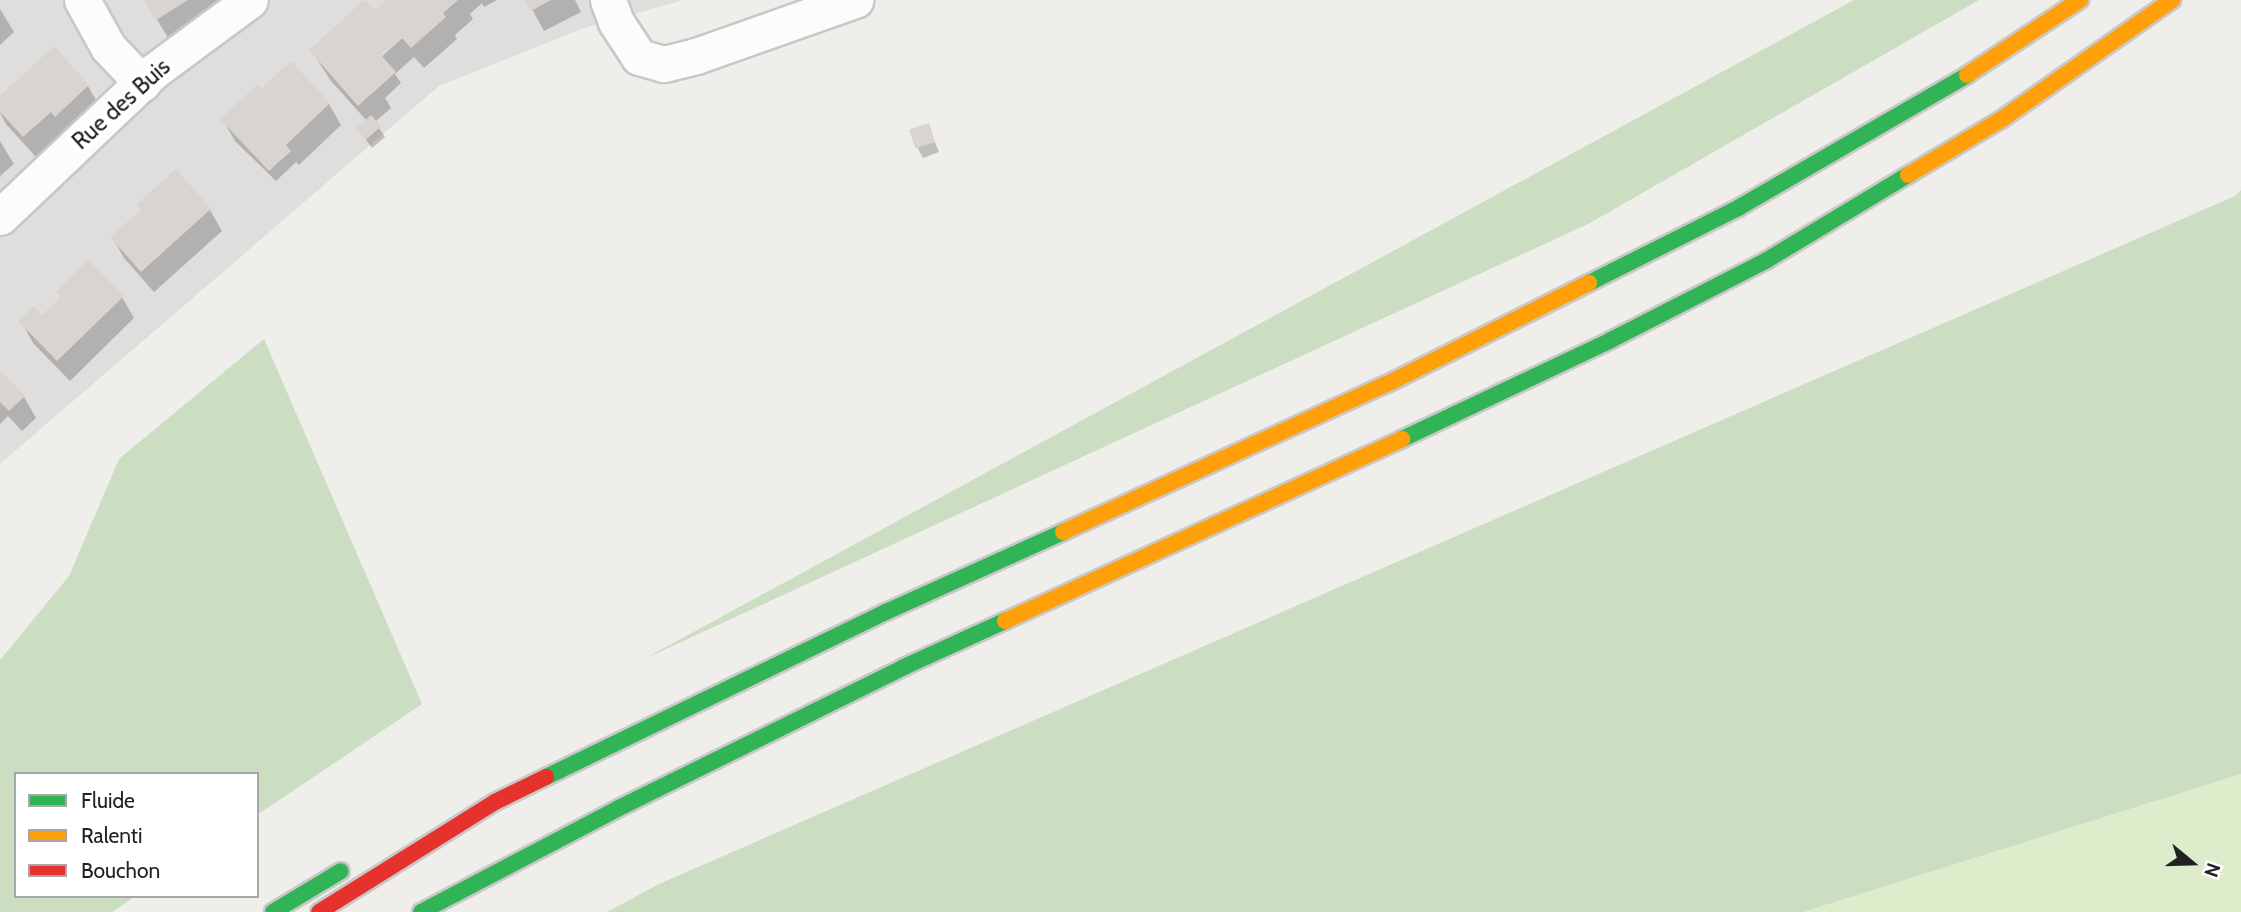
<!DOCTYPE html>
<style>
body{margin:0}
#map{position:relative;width:2241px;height:912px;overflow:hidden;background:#f0eeeb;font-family:Cabin,sans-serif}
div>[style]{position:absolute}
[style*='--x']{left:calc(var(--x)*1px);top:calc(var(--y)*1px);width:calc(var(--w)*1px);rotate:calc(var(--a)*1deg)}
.residential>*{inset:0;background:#dfdedc}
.grass>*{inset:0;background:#ddeccb}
.forest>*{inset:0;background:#cbdec1}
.shadow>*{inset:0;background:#0003}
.building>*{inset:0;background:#d7d4d2;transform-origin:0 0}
.roads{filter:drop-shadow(2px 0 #c9c8c7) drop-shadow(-2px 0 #c9c8c7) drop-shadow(0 2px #c9c8c7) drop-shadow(0 -2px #c9c8c7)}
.street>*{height:35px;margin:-17.5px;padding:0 17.5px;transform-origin:17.5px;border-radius:17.5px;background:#fdfcfc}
.fast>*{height:16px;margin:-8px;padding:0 8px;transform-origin:8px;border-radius:8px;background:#30b455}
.slow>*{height:16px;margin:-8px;padding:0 8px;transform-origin:8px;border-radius:8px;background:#ff9f0a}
.jam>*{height:16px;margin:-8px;padding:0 8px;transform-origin:8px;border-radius:8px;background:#e5322d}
span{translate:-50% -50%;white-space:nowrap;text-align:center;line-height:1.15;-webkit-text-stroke:7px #fff;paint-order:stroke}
.street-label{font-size:23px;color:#222}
.legend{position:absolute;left:14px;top:772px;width:245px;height:126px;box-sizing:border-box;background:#fff;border:2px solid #a7a7a7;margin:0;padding:9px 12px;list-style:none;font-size:21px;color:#222}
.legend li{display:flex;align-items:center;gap:14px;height:35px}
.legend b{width:35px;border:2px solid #a7a7a7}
.north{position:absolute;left:2157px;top:828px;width:70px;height:70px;-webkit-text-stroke:5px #fff;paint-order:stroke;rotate:109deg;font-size:19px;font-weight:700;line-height:28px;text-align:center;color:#222}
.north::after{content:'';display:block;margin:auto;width:24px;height:32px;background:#222;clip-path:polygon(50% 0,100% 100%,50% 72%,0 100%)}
</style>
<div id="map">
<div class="residential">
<i style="clip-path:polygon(0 0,684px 0,584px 28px,439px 86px,0 464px)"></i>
</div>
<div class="grass">
<i style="clip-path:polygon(2241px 774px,2241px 912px,1803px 912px)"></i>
</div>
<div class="forest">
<i style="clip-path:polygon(1854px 0,1979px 0,1590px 223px,642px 660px)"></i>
<i style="clip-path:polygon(2241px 190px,2241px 774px,1803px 912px,607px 912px,659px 884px,1974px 310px,2235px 196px)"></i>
<i style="clip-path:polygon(264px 339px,422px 704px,257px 815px,257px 774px,16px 774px,16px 896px,136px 896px,112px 912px,0 912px,0 660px,69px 576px,119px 459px)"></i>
</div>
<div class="shadow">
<i style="clip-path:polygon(145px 0,227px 0,175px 49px)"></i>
<i style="clip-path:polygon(evenodd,389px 0,497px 0,484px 7px,482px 3px,470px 14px,473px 19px,455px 35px,457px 39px,424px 68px,414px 57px,395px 74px,401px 83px,385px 98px,391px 108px,375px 122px,385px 137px,372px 148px,358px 129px,367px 121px,331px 81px,311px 50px,366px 1px,376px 12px,389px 0,406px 30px,409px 32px,381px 57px,378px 55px,406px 30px)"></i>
<i style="clip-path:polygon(527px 0,575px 0,581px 12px,544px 31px)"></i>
<i style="clip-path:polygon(0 9px,14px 32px,0 45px)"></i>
<i style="clip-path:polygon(54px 48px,88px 86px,100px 107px,73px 132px,69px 127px,36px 157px,6px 124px,0 113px,0 98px)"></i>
<i style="clip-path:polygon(262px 91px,329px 104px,341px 125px,299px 165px,296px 162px,276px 181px,235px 141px,223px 120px)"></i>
<i style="clip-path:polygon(928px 125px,939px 152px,923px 158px,917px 147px)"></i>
<i style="clip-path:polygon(0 141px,14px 164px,0 176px)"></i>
<i style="clip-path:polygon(210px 210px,222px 231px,154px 292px,124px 258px,112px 237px,142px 211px)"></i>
<i style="clip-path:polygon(58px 292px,122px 297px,134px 318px,70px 381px,33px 343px,21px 321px,42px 317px,61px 298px)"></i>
<i style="clip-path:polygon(0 372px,24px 397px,36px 418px,22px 431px,8px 416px,0 424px)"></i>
</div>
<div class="building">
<i style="clip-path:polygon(144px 0,188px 0,156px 20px)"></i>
<i style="clip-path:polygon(364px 0,376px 9px,386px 0,458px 0,443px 13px,446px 17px,411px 48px,401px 37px,381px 55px,396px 72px,358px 106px,309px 50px)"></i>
<i style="clip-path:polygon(525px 0,551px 0,531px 11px)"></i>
<i style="clip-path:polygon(54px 46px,89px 85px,55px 117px,51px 112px,23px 137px,0 112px,0 96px)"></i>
<i style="clip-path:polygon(291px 61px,330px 103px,286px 145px,291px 151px,269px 171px,220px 119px,258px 84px,262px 88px)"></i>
<i style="left:371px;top:115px;width:15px;height:20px;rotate:48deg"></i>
<i style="left:929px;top:123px;width:20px;height:21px;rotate:72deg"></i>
<i style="clip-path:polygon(176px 169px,211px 209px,141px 272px,110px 237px,141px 210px,136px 205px)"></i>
<i style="clip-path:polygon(88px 260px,124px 296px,57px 361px,18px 321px,34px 306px,42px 315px,61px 297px,56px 292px)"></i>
<i style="clip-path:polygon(0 370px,25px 396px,9px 411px,0 402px)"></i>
</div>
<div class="roads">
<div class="street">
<i style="--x:82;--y:0;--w:54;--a:61"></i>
<i style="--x:108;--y:47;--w:50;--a:46.6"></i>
<i style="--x:608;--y:0;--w:23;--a:70"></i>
<i style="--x:616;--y:22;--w:42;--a:56.7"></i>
<i style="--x:639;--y:57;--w:26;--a:16"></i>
<i style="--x:664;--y:64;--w:33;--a:-14"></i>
<i style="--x:696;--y:56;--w:169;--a:-19.4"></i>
<i style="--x:0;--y:217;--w:212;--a:-43.5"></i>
<i style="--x:154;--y:71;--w:119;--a:-36.5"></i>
</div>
<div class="fast">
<i style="--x:1589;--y:283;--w:167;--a:-26.7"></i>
<i style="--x:1738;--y:208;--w:265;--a:-30.1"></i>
<i style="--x:1402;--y:439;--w:231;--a:-25.3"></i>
<i style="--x:1611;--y:340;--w:175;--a:-27.1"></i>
<i style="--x:1767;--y:260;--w:165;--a:-31.1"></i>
<i style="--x:546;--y:777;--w:378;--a:-25.9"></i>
<i style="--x:886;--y:612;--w:194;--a:-24.3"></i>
<i style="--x:273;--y:912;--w:79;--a:-31.1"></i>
<i style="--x:421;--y:912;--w:224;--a:-27.7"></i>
<i style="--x:619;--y:808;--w:318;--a:-26.3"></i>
<i style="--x:904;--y:667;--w:111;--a:-24.5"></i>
</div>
<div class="slow">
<i style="--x:1967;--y:75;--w:136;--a:-33.6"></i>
<i style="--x:1908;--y:175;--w:109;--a:-30.8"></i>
<i style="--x:2002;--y:119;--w:208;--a:-35"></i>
<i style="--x:1063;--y:532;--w:356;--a:-24.6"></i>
<i style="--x:1387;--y:384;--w:226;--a:-26.6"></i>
<i style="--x:1005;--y:621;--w:437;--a:-24.6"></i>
</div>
<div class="jam">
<i style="--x:319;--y:912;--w:208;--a:-32"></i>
<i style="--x:495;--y:802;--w:57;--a:-26.1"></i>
</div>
</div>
<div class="street-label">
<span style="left:121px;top:104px;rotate:-42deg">Rue des Buis</span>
</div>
<ul class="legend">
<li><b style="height:9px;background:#30b455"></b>Fluide</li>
<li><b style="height:9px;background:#ff9f0a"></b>Ralenti</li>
<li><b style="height:9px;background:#e5322d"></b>Bouchon</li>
</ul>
<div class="north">N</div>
</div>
